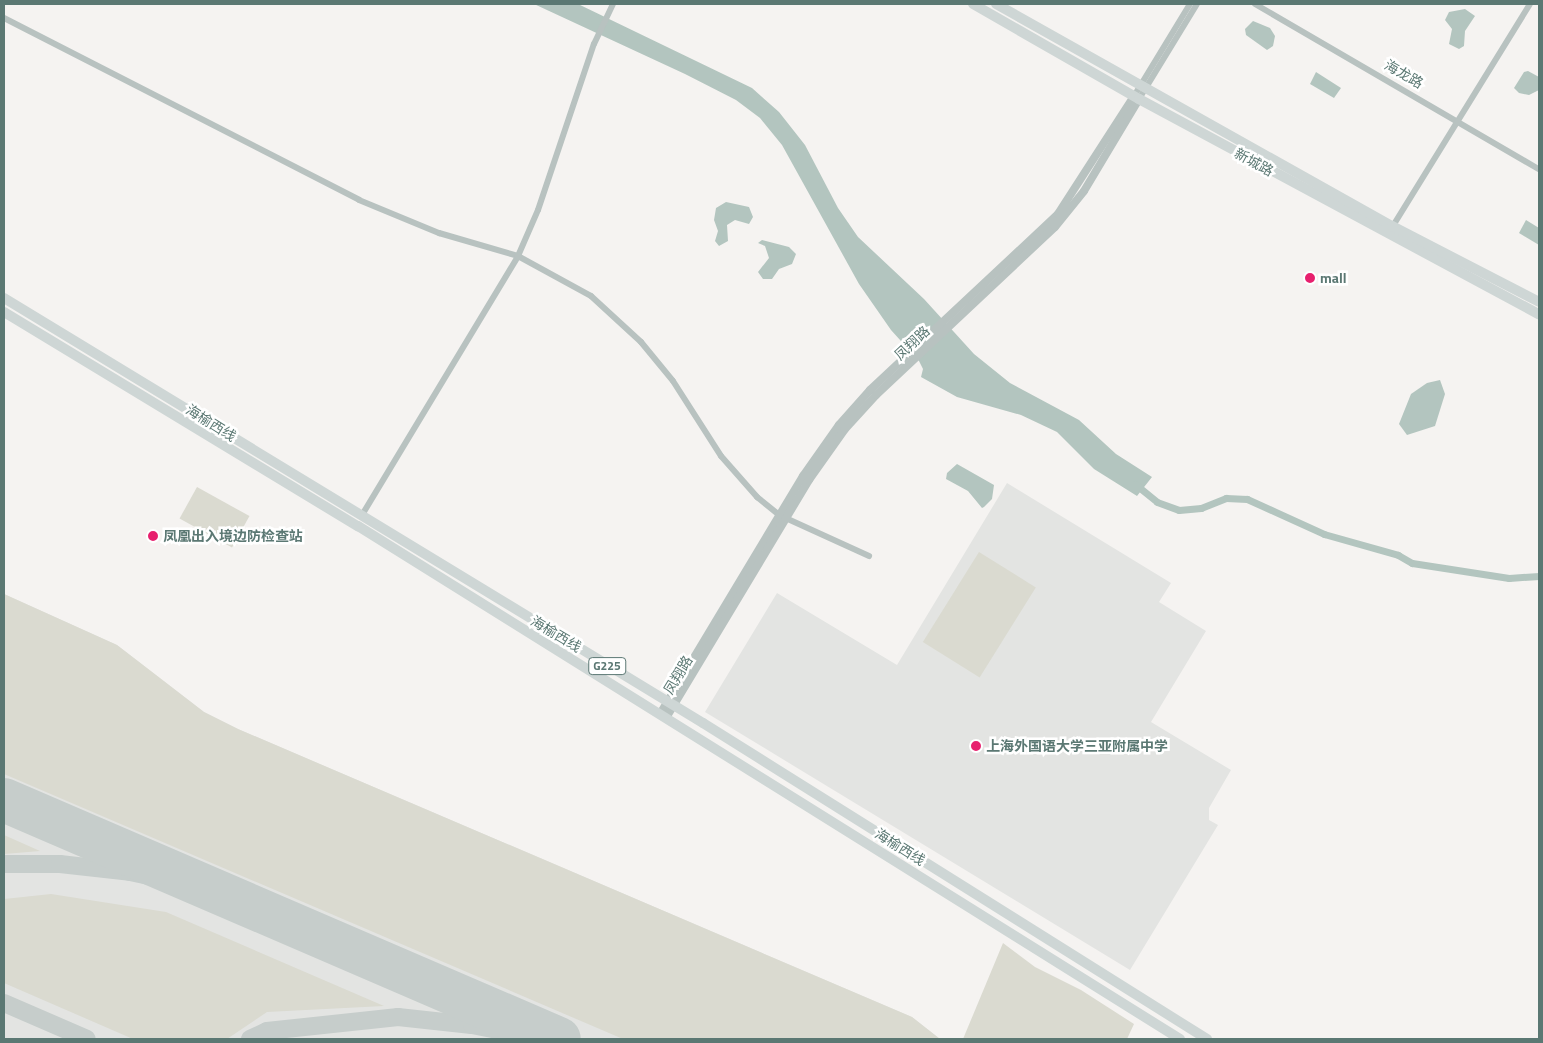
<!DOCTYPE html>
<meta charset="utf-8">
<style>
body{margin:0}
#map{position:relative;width:1543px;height:1043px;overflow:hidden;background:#f5f3f1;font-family:"Titillium Web","Noto Sans SC",sans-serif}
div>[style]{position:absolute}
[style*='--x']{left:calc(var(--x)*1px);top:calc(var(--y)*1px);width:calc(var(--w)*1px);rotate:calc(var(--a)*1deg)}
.built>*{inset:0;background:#e3e4e2}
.green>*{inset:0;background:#dadad0;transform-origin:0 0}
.water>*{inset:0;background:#b3c5bf}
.canal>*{height:7px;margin:-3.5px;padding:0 3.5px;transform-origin:3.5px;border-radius:3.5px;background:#b3c5bf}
.taxiway>*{height:18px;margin:-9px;padding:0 9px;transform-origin:9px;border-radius:9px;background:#c6cdcb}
.runway>*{height:44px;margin:-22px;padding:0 22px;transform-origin:22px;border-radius:22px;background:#c6cdcb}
.minor>*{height:6px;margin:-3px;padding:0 3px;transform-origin:3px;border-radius:3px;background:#b8c2c0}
.tertiary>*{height:8px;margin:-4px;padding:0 4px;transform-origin:4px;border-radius:4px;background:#b8c2c0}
.primary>*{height:10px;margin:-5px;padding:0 5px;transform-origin:5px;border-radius:5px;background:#ced6d5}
.trunk>*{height:10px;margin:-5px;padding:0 5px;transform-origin:5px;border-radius:5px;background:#ced6d5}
.dots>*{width:14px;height:14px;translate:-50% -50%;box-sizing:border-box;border:2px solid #fff;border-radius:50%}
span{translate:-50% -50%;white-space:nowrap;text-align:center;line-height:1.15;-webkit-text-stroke:5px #fff;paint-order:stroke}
.shield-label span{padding:1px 4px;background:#fff;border:1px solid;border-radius:4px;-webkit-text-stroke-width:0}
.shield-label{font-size:12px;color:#5b7873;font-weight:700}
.street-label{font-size:14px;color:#5b7873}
.poi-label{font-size:14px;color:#5b7873;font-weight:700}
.left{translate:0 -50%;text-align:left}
.frame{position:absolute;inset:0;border:5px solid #5b7873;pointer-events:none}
</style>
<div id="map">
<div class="built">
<i style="clip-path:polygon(1007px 483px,1171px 583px,1159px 602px,1206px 631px,1151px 722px,1231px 770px,1209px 808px,1209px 820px,1218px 825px,1130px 970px,705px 712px,777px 593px,897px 665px)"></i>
<i style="clip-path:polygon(4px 594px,117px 645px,204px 712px,238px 729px,912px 1017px,940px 1039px,4px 1039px)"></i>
</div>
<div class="green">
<i style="left:197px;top:487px;width:60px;height:36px;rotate:29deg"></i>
<i style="left:979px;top:552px;width:67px;height:106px;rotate:32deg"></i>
<i style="clip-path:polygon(4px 594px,117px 645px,204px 712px,238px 729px,912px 1017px,940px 1039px,623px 1039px,4px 774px)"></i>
<i style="clip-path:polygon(4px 835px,40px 851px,4px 854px)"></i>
<i style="clip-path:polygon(51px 894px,166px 912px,384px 1006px,267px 1012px,227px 1039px,133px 1039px,4px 983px,4px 899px)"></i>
<i style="clip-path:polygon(1003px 943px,1035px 967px,1081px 990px,1134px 1024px,1127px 1039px,963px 1039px)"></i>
</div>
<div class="water">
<i style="clip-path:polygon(534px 4px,578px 4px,752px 88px,779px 112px,805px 145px,838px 208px,858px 237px,924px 299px,974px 354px,1010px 383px,1079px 420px,1116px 454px,1152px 477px,1137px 496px,1094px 469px,1057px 432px,1021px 415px,957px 397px,921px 377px,923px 369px,919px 361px,891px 330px,859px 284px,782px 145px,760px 118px,736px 100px,685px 74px)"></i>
<i style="clip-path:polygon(1465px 9px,1475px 16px,1465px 31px,1464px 46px,1459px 49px,1449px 44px,1452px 29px,1445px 20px,1449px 12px)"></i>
<i style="clip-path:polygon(1253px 21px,1270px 28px,1275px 36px,1273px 46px,1267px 50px,1246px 35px,1245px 29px)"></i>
<i style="clip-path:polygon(1528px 71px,1539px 77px,1539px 90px,1529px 95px,1519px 93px,1514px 88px,1524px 72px)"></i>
<i style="clip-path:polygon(1316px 72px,1341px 88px,1334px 98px,1310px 84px)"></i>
<i style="clip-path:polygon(726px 202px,749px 207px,753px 217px,749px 224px,735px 220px,727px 225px,728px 241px,719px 246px,715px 241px,718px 231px,714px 220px,716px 208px)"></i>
<i style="clip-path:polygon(1526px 220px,1539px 228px,1539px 245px,1519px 233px)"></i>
<i style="clip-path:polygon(762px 240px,789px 247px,796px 254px,792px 264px,779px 269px,772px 279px,763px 279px,758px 272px,769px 258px,765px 246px,758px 243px)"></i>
<i style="clip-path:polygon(1440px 380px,1445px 394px,1435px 426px,1407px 435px,1399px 424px,1411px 394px,1427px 383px)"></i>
<i style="clip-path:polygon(957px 464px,994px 485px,992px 499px,984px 507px,982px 508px,968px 491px,946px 479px,947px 473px)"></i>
</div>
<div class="canal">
<i style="--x:1135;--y:484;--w:28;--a:39"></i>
<i style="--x:1157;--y:502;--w:23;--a:20"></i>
<i style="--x:1179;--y:510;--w:22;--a:-5"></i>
<i style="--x:1201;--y:508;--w:27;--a:-22"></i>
<i style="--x:1226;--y:498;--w:21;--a:3"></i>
<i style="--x:1247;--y:499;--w:85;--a:24.4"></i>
<i style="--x:1324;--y:534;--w:77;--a:15.8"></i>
<i style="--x:1398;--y:555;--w:16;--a:30"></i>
<i style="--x:1412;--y:563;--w:98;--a:8.8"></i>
<i style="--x:1509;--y:578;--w:30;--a:-4"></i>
</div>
<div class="taxiway">
<i style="--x:4;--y:864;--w:56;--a:0"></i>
<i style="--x:60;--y:864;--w:70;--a:6.5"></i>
<i style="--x:130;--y:872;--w:48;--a:12"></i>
<i style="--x:177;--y:882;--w:73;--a:18.4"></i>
<i style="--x:4;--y:1003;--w:90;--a:23.4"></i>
<i style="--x:250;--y:1039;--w:19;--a:-25"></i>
<i style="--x:267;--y:1031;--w:132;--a:-6.1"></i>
<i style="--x:398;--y:1017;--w:74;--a:6.2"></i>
<i style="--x:472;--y:1025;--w:72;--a:11.2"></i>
</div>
<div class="runway">
<i style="--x:4;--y:800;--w:604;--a:23.3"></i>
</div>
<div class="minor">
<i style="--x:1255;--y:4;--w:328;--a:30.2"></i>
<i style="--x:4;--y:18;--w:399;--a:27.1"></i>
<i style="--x:359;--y:200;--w:87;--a:22.4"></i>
<i style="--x:439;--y:233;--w:82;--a:16.2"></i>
<i style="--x:518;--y:256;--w:83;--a:28.7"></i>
<i style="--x:591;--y:296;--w:68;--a:42.6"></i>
<i style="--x:641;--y:342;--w:50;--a:50.6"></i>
<i style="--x:673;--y:381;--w:89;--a:57.4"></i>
<i style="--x:721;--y:456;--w:55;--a:48.7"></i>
<i style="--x:757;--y:497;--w:28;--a:39"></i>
<i style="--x:779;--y:515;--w:99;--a:24.5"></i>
<i style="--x:1134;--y:96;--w:108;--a:-58.7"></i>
<i style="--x:1139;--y:99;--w:111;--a:-58.6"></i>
<i style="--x:1391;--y:229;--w:264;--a:-58.3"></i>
<i style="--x:362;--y:515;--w:302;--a:-58.9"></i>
<i style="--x:518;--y:256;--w:50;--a:-66.5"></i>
<i style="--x:538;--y:210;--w:175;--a:-71.4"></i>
<i style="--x:594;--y:44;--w:44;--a:-64.6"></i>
</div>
<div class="tertiary">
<i style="--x:660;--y:714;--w:278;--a:-59"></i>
<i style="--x:803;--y:476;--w:62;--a:-54.8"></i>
<i style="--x:839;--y:425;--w:47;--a:-48.5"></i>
<i style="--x:870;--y:390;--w:258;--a:-43.1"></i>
<i style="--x:1058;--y:214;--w:140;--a:-57.2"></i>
<i style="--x:666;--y:718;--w:278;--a:-59"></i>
<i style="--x:809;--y:480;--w:62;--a:-54.8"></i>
<i style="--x:845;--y:429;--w:46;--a:-47.6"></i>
<i style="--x:876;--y:395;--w:245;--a:-43.2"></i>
<i style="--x:1055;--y:227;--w:46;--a:-51.1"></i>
<i style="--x:1084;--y:191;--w:107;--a:-59.1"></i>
</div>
<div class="primary">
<i style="--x:973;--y:4;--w:191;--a:29.8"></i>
<i style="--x:1139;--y:99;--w:454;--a:28.3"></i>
<i style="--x:996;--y:4;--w:454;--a:29.3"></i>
<i style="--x:1392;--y:226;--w:165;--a:27.3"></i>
</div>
<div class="trunk">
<i style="--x:4;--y:298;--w:818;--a:31.3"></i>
<i style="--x:703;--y:723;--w:595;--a:32.09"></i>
<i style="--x:4;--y:312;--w:414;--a:31.2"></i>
<i style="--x:358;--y:526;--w:969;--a:31.97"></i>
</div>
<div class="dots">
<i style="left:1310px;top:278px;background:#e7206e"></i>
<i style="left:153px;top:536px;background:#e7206e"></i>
<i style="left:976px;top:746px;background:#e7206e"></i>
</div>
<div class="shield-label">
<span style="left:607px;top:666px">G225</span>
</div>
<div class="street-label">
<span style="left:1404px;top:74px;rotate:30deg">海龙路</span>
<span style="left:1254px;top:162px;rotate:29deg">新城路</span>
<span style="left:912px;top:343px;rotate:-43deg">凤翔路</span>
<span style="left:211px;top:423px;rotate:32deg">海榆西线</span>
<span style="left:556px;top:634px;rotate:31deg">海榆西线</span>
<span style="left:678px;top:675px;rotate:-59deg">凤翔路</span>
<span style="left:900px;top:847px;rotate:32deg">海榆西线</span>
</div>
<div class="poi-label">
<span class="left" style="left:1320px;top:278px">mall</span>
<span class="left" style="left:163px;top:536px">凤凰出入境边防检查站</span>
<span class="left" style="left:986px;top:746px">上海外国语大学三亚附属中学</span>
</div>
<div class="frame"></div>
</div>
